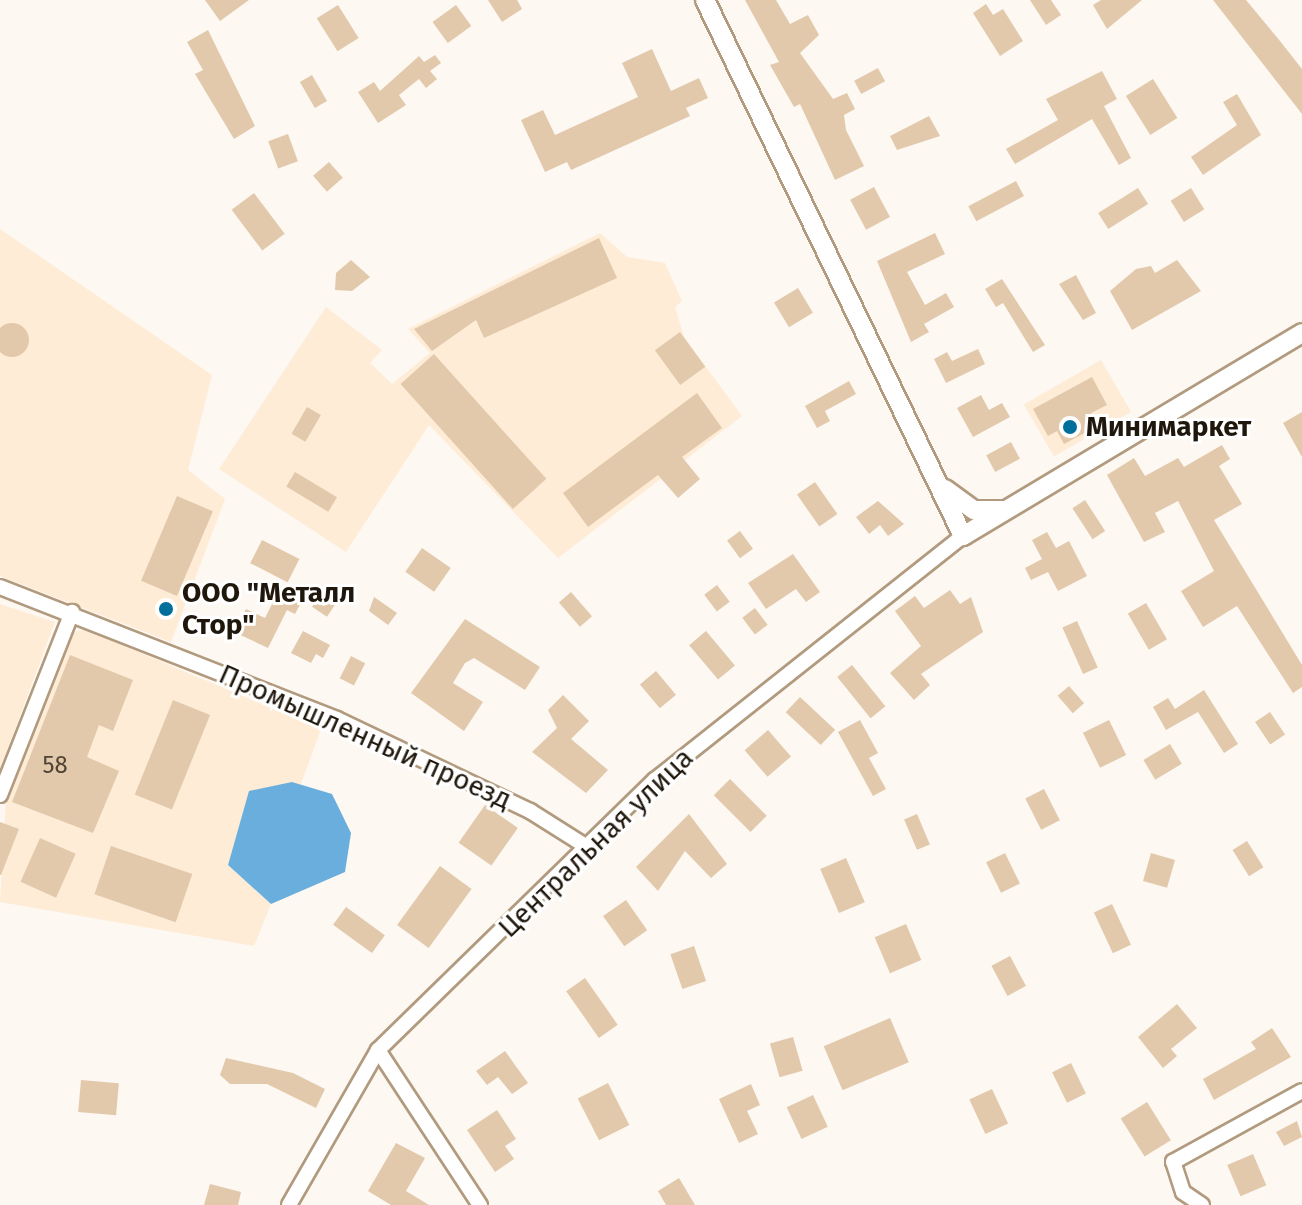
<!DOCTYPE html>
<meta charset="utf-8">
<style>
body{margin:0}
#map{position:relative;width:1302px;height:1205px;overflow:hidden;background:#fdf8f2;font-family:"Fira Sans",sans-serif}
div>[style]{position:absolute}
[style*='--x']{left:calc(var(--x)*1px);top:calc(var(--y)*1px);width:calc(var(--w)*1px);rotate:calc(var(--a)*1deg)}
.built>*{inset:0;background:#feecd6;transform-origin:0 0}
.water>*{inset:0;background:#6aaedd}
.building>*{inset:0;background:#e2c9ac;transform-origin:0 0}
.round{border-radius:50%}
.roads{filter:drop-shadow(2px 0 #b19a7e) drop-shadow(-2px 0 #b19a7e) drop-shadow(0 2px #b19a7e) drop-shadow(0 -2px #b19a7e)}
.street>*{height:14px;margin:-7px;padding:0 7px;transform-origin:7px;border-radius:7px;background:#fff}
.secondary>*{height:18px;margin:-9px;padding:0 9px;transform-origin:9px;border-radius:9px;background:#fff}
.dots>*{width:22px;height:22px;translate:-50% -50%;box-sizing:border-box;border:4px solid #fff;border-radius:50%}
span{translate:-50% -50%;white-space:nowrap;text-align:center;line-height:1.15;-webkit-text-stroke:6px #fff;paint-order:stroke}
.number-label{font-size:24px;color:#504434}
.number-label span{-webkit-text-stroke-width:0}
.poi-label{font-size:28px;color:#1f170c;font-weight:700}
.left{translate:0 -50%;text-align:left}
.street-label{font-size:28px;color:#1f170c}
</style>
<div id="map">
<div class="built">
<i style="clip-path:polygon(0 229px,212px 375px,188px 470px,225px 499px,171px 642px,0 576px)"></i>
<i style="clip-path:polygon(600px 233px,627px 257px,665px 263px,682px 301px,675px 307px,684px 337px,742px 416px,558px 558px,429px 425px,346px 552px,219px 469px,326px 307px,382px 350px,370px 363px,392px 384px,430px 353px,408px 329px)"></i>
<i style="left:1101px;top:360px;width:60px;height:89px;rotate:60deg"></i>
<i style="clip-path:polygon(0 604px,55px 622px,0 769px)"></i>
<i style="clip-path:polygon(84px 629px,321px 729px,301px 784px,249px 792px,228px 865px,271px 904px,254px 946px,0 902px,6px 799px,71px 633px)"></i>
</div>
<div class="water">
<i style="clip-path:polygon(292px 782px,332px 794px,351px 833px,345px 872px,271px 904px,228px 865px,249px 791px)"></i>
</div>
<div class="building">
<i style="clip-path:polygon(205px 0,249px 0,220px 21px)"></i>
<i style="clip-path:polygon(488px 0,517px 0,522px 9px,502px 22px)"></i>
<i style="clip-path:polygon(745px 0,776px 0,790px 24px,808px 15px,819px 35px,800px 53px,833px 99px,847px 93px,855px 109px,844px 115px,846px 130px,864px 166px,835px 180px,800px 104px,794px 107px,770px 65px,779px 62px)"></i>
<i style="clip-path:polygon(1030px 0,1051px 0,1061px 15px,1046px 25px)"></i>
<i style="clip-path:polygon(1101px 0,1142px 0,1107px 29px,1093px 5px)"></i>
<i style="clip-path:polygon(1213px 0,1246px 0,1280px 41px,1302px 69px,1302px 114px)"></i>
<i style="clip-path:polygon(986px 4px,993px 15px,1003px 9px,1023px 41px,1000px 56px,973px 13px)"></i>
<i style="left:338px;top:5px;width:39px;height:25px;rotate:58deg"></i>
<i style="left:456px;top:5px;width:26px;height:29px;rotate:54deg"></i>
<i style="clip-path:polygon(208px 30px,255px 126px,234px 139px,195px 74px,203px 70px,187px 42px)"></i>
<i style="clip-path:polygon(652px 49px,671px 91px,699px 78px,708px 98px,686px 108px,690px 116px,571px 170px,567px 162px,545px 172px,521px 120px,543px 110px,555px 135px,638px 97px,622px 63px)"></i>
<i style="clip-path:polygon(435px 55px,441px 63px,430px 71px,437px 79px,426px 88px,419px 79px,399px 95px,406px 105px,378px 123px,358px 92px,374px 82px,380px 91px,419px 56px,424px 62px)"></i>
<i style="left:878px;top:68px;width:15px;height:27px;rotate:62deg"></i>
<i style="clip-path:polygon(1102px 71px,1117px 99px,1104px 106px,1131px 158px,1119px 165px,1092px 119px,1015px 164px,1006px 149px,1058px 120px,1046px 99px)"></i>
<i style="left:312px;top:75px;width:30px;height:14px;rotate:60deg"></i>
<i style="left:1153px;top:79px;width:46px;height:32px;rotate:58deg"></i>
<i style="clip-path:polygon(1237px 94px,1261px 135px,1203px 175px,1191px 157px,1237px 125px,1223px 102px)"></i>
<i style="clip-path:polygon(929px 116px,940px 136px,897px 150px,890px 136px)"></i>
<i style="left:288px;top:134px;width:29px;height:21px;rotate:70deg"></i>
<i style="left:329px;top:162px;width:21px;height:21px;rotate:49deg"></i>
<i style="left:1016px;top:181px;width:17px;height:54px;rotate:62deg"></i>
<i style="left:874px;top:187px;width:34px;height:27px;rotate:62deg"></i>
<i style="left:1138px;top:188px;width:19px;height:47px;rotate:58deg"></i>
<i style="left:1191px;top:188px;width:25px;height:24px;rotate:58deg"></i>
<i style="left:254px;top:193px;width:51px;height:28px;rotate:53deg"></i>
<i style="clip-path:polygon(935px 233px,945px 254px,907px 272px,925px 305px,946px 293px,954px 307px,924px 324px,929px 332px,911px 342px,877px 261px)"></i>
<i style="clip-path:polygon(599px 238px,617px 278px,484px 338px,476px 320px,432px 351px,414px 329px)"></i>
<i style="clip-path:polygon(351px 260px,370px 277px,352px 291px,335px 290px,336px 273px)"></i>
<i style="clip-path:polygon(1177px 260px,1201px 291px,1132px 330px,1110px 291px,1136px 269px,1151px 266px,1155px 273px)"></i>
<i style="clip-path:polygon(1076px 275px,1096px 313px,1083px 320px,1059px 284px)"></i>
<i style="clip-path:polygon(1002px 279px,1045px 345px,1033px 352px,1003px 303px,996px 307px,985px 289px)"></i>
<i style="left:798px;top:288px;width:29px;height:28px;rotate:59deg"></i>
<i class="round" style="left:-5px;top:323px;width:34px;height:34px"></i>
<i style="left:680px;top:332px;width:43px;height:31px;rotate:54deg"></i>
<i style="clip-path:polygon(978px 349px,985px 364px,946px 383px,934px 359px,947px 352px,952px 361px)"></i>
<i style="left:434px;top:354px;width:168px;height:45px;rotate:48deg"></i>
<i style="clip-path:polygon(1092px 377px,1107px 405px,1091px 413px,1098px 426px,1064px 444px,1057px 431px,1048px 436px,1033px 409px)"></i>
<i style="clip-path:polygon(849px 381px,856px 394px,825px 411px,830px 421px,817px 428px,805px 406px)"></i>
<i style="clip-path:polygon(697px 393px,722px 428px,682px 457px,700px 479px,678px 498px,658px 475px,588px 527px,563px 493px)"></i>
<i style="clip-path:polygon(981px 395px,989px 410px,1002px 403px,1010px 417px,973px 437px,957px 408px)"></i>
<i style="left:307px;top:407px;width:16px;height:31px;rotate:30deg"></i>
<i style="clip-path:polygon(1302px 412px,1302px 457px,1283px 423px)"></i>
<i style="left:1011px;top:442px;width:19px;height:28px;rotate:62deg"></i>
<i style="clip-path:polygon(1222px 445px,1230px 459px,1219px 466px,1242px 504px,1214px 520px,1302px 665px,1302px 687px,1293px 693px,1237px 606px,1203px 627px,1181px 591px,1214px 571px,1178px 501px,1155px 513px,1165px 532px,1144px 542px,1107px 475px,1134px 458px,1145px 476px,1178px 458px,1184px 467px)"></i>
<i style="left:295px;top:472px;width:49px;height:17px;rotate:31deg"></i>
<i style="left:815px;top:482px;width:39px;height:22px;rotate:55deg"></i>
<i style="left:177px;top:496px;width:39px;height:92px;rotate:23deg"></i>
<i style="left:1085px;top:500px;width:37px;height:15px;rotate:57deg"></i>
<i style="clip-path:polygon(878px 501px,904px 524px,888px 536px,880px 525px,869px 534px,856px 517px)"></i>
<i style="left:740px;top:531px;width:22px;height:16px;rotate:54deg"></i>
<i style="clip-path:polygon(1047px 532px,1056px 548px,1069px 541px,1087px 576px,1058px 591px,1048px 572px,1031px 580px,1025px 568px,1042px 559px,1032px 540px)"></i>
<i style="left:262px;top:540px;width:42px;height:26px;rotate:27deg"></i>
<i style="left:422px;top:548px;width:35px;height:29px;rotate:35deg"></i>
<i style="clip-path:polygon(793px 554px,820px 592px,806px 602px,796px 589px,766px 609px,748px 583px)"></i>
<i style="left:717px;top:585px;width:21px;height:16px;rotate:53deg"></i>
<i style="clip-path:polygon(281px 586px,304px 597px,295px 614px,287px 610px,268px 648px,234px 632px,246px 609px,265px 618px)"></i>
<i style="left:326px;top:586px;width:18px;height:25px;rotate:34deg"></i>
<i style="clip-path:polygon(950px 590px,960px 604px,971px 597px,983px 632px,921px 674px,930px 685px,914px 700px,890px 673px,921px 646px,895px 611px,915px 596px,924px 608px)"></i>
<i style="left:571px;top:592px;width:32px;height:16px;rotate:49deg"></i>
<i style="clip-path:polygon(374px 597px,397px 613px,388px 625px,369px 611px)"></i>
<i style="left:1146px;top:603px;width:42px;height:21px;rotate:60deg"></i>
<i style="left:755px;top:608px;width:21px;height:16px;rotate:53deg"></i>
<i style="clip-path:polygon(465px 619px,540px 667px,525px 690px,474px 658px,465px 663px,453px 683px,483px 702px,464px 731px,411px 693px)"></i>
<i style="left:1077px;top:621px;width:51px;height:16px;rotate:66deg"></i>
<i style="clip-path:polygon(303px 631px,330px 645px,323px 658px,316px 654px,311px 663px,291px 653px)"></i>
<i style="left:706px;top:631px;width:45px;height:22px;rotate:50deg"></i>
<i style="clip-path:polygon(70px 655px,133px 680px,113px 731px,99px 725px,87px 757px,119px 771px,93px 833px,12px 802px)"></i>
<i style="left:351px;top:656px;width:16px;height:25px;rotate:27deg"></i>
<i style="left:852px;top:665px;width:53px;height:19px;rotate:51deg"></i>
<i style="left:656px;top:671px;width:31px;height:21px;rotate:50deg"></i>
<i style="left:1069px;top:686px;width:23px;height:15px;rotate:49deg"></i>
<i style="clip-path:polygon(1204px 690px,1238px 744px,1224px 753px,1198px 712px,1166px 730px,1153px 707px,1168px 698px,1175px 709px)"></i>
<i style="clip-path:polygon(563px 695px,589px 721px,571px 739px,608px 770px,586px 793px,532px 752px,557px 728px,548px 710px)"></i>
<i style="left:800px;top:697px;width:48px;height:21px;rotate:43deg"></i>
<i style="left:173px;top:700px;width:40px;height:102px;rotate:22deg"></i>
<i style="left:1270px;top:712px;width:27px;height:18px;rotate:56deg"></i>
<i style="clip-path:polygon(860px 720px,878px 753px,869px 758px,886px 789px,873px 796px,838px 732px)"></i>
<i style="left:1109px;top:720px;width:39px;height:29px;rotate:64deg"></i>
<i style="left:768px;top:730px;width:35px;height:31px;rotate:49deg"></i>
<i style="left:1170px;top:744px;width:23px;height:31px;rotate:59deg"></i>
<i style="left:730px;top:779px;width:52px;height:23px;rotate:45deg"></i>
<i style="left:1044px;top:789px;width:35px;height:21px;rotate:63deg"></i>
<i style="left:485px;top:805px;width:40px;height:46px;rotate:35deg"></i>
<i style="clip-path:polygon(689px 814px,727px 864px,711px 878px,685px 851px,658px 891px,636px 867px)"></i>
<i style="left:917px;top:814px;width:33px;height:14px;rotate:67deg"></i>
<i style="clip-path:polygon(0 822px,19px 829px,1px 875px,0 875px)"></i>
<i style="left:40px;top:838px;width:39px;height:48px;rotate:24deg"></i>
<i style="left:1247px;top:841px;width:31px;height:17px;rotate:58deg"></i>
<i style="left:111px;top:846px;width:86px;height:51px;rotate:19deg"></i>
<i style="left:1005px;top:853px;width:34px;height:21px;rotate:64deg"></i>
<i style="left:1151px;top:853px;width:25px;height:29px;rotate:16deg"></i>
<i style="left:846px;top:858px;width:48px;height:28px;rotate:67deg"></i>
<i style="left:440px;top:866px;width:39px;height:73px;rotate:36deg"></i>
<i style="left:626px;top:900px;width:37px;height:28px;rotate:55deg"></i>
<i style="left:1112px;top:904px;width:45px;height:20px;rotate:65deg"></i>
<i style="left:346px;top:907px;width:48px;height:22px;rotate:36deg"></i>
<i style="left:906px;top:924px;width:39px;height:34px;rotate:67deg"></i>
<i style="left:694px;top:946px;width:37px;height:25px;rotate:71deg"></i>
<i style="left:1010px;top:956px;width:34px;height:21px;rotate:62deg"></i>
<i style="left:585px;top:978px;width:57px;height:23px;rotate:55deg"></i>
<i style="clip-path:polygon(1177px 1004px,1197px 1028px,1171px 1049px,1177px 1056px,1163px 1068px,1138px 1037px)"></i>
<i style="left:890px;top:1018px;width:48px;height:72px;rotate:67deg"></i>
<i style="clip-path:polygon(1272px 1028px,1291px 1057px,1214px 1100px,1203px 1079px,1256px 1049px,1251px 1042px)"></i>
<i style="left:793px;top:1037px;width:35px;height:24px;rotate:74deg"></i>
<i style="clip-path:polygon(505px 1051px,528px 1083px,512px 1094px,498px 1077px,487px 1085px,476px 1071px)"></i>
<i style="clip-path:polygon(226px 1058px,293px 1073px,325px 1089px,316px 1108px,267px 1084px,230px 1084px,220px 1075px)"></i>
<i style="left:1071px;top:1063px;width:34px;height:21px;rotate:64deg"></i>
<i style="left:81px;top:1080px;width:38px;height:32px;rotate:5deg"></i>
<i style="left:608px;top:1083px;width:47px;height:34px;rotate:63deg"></i>
<i style="clip-path:polygon(751px 1084px,760px 1105px,747px 1111px,758px 1134px,739px 1143px,719px 1099px)"></i>
<i style="left:992px;top:1089px;width:38px;height:25px;rotate:65deg"></i>
<i style="left:813px;top:1095px;width:35px;height:29px;rotate:65deg"></i>
<i style="left:1147px;top:1102px;width:45px;height:31px;rotate:58deg"></i>
<i style="clip-path:polygon(497px 1110px,516px 1139px,505px 1146px,514px 1159px,495px 1172px,467px 1130px)"></i>
<i style="clip-path:polygon(1297px 1121px,1302px 1137px,1284px 1146px,1276px 1132px)"></i>
<i style="clip-path:polygon(396px 1143px,425px 1158px,406px 1191px,429px 1205px,391px 1205px,368px 1191px)"></i>
<i style="left:1253px;top:1154px;width:34px;height:28px;rotate:67deg"></i>
<i style="clip-path:polygon(679px 1178px,695px 1205px,666px 1205px,658px 1191px)"></i>
<i style="clip-path:polygon(210px 1184px,241px 1192px,238px 1205px,204px 1205px)"></i>
</div>
<div class="roads">
<div class="street">
<i style="--x:0;--y:587;--w:362;--a:21.4"></i>
<i style="--x:337;--y:719;--w:214;--a:25.5"></i>
<i style="--x:530;--y:811;--w:71;--a:32.3"></i>
<i style="--x:0;--y:795;--w:197;--a:-68.5"></i>
<i style="--x:378;--y:1050;--w:186;--a:56.7"></i>
<i style="--x:289;--y:1205;--w:179;--a:-60.1"></i>
<i style="--x:378;--y:1050;--w:387;--a:-44.3"></i>
<i style="--x:655;--y:780;--w:393;--a:-38.4"></i>
<i style="--x:1202;--y:1205;--w:23;--a:-146"></i>
<i style="--x:1183;--y:1192;--w:32;--a:-108"></i>
<i style="--x:1173;--y:1162;--w:147;--a:-28.8"></i>
</div>
<div class="secondary">
<i style="--x:705;--y:0;--w:595;--a:64.3"></i>
<i style="--x:963;--y:536;--w:395;--a:-30.9"></i>
<i style="--x:945;--y:489;--w:36;--a:36"></i>
<i style="--x:974;--y:510;--w:30;--a:0"></i>
</div>
</div>
<div class="dots">
<i style="left:1070px;top:427px;background:#006f9b"></i>
<i style="left:166px;top:609px;background:#006f9b"></i>
</div>
<div class="number-label">
<span style="left:55px;top:766px">58</span>
</div>
<div class="poi-label">
<span class="left" style="left:1086px;top:427px">Минимаркет</span>
<span class="left" style="left:182px;top:609px">ООО "Металл<br>Стор"</span>
</div>
<div class="street-label">
<span style="left:365px;top:737px;rotate:24deg">Промышленный проезд</span>
<span style="left:596px;top:843px;rotate:-44deg">Центральная улица</span>
</div>
</div>
